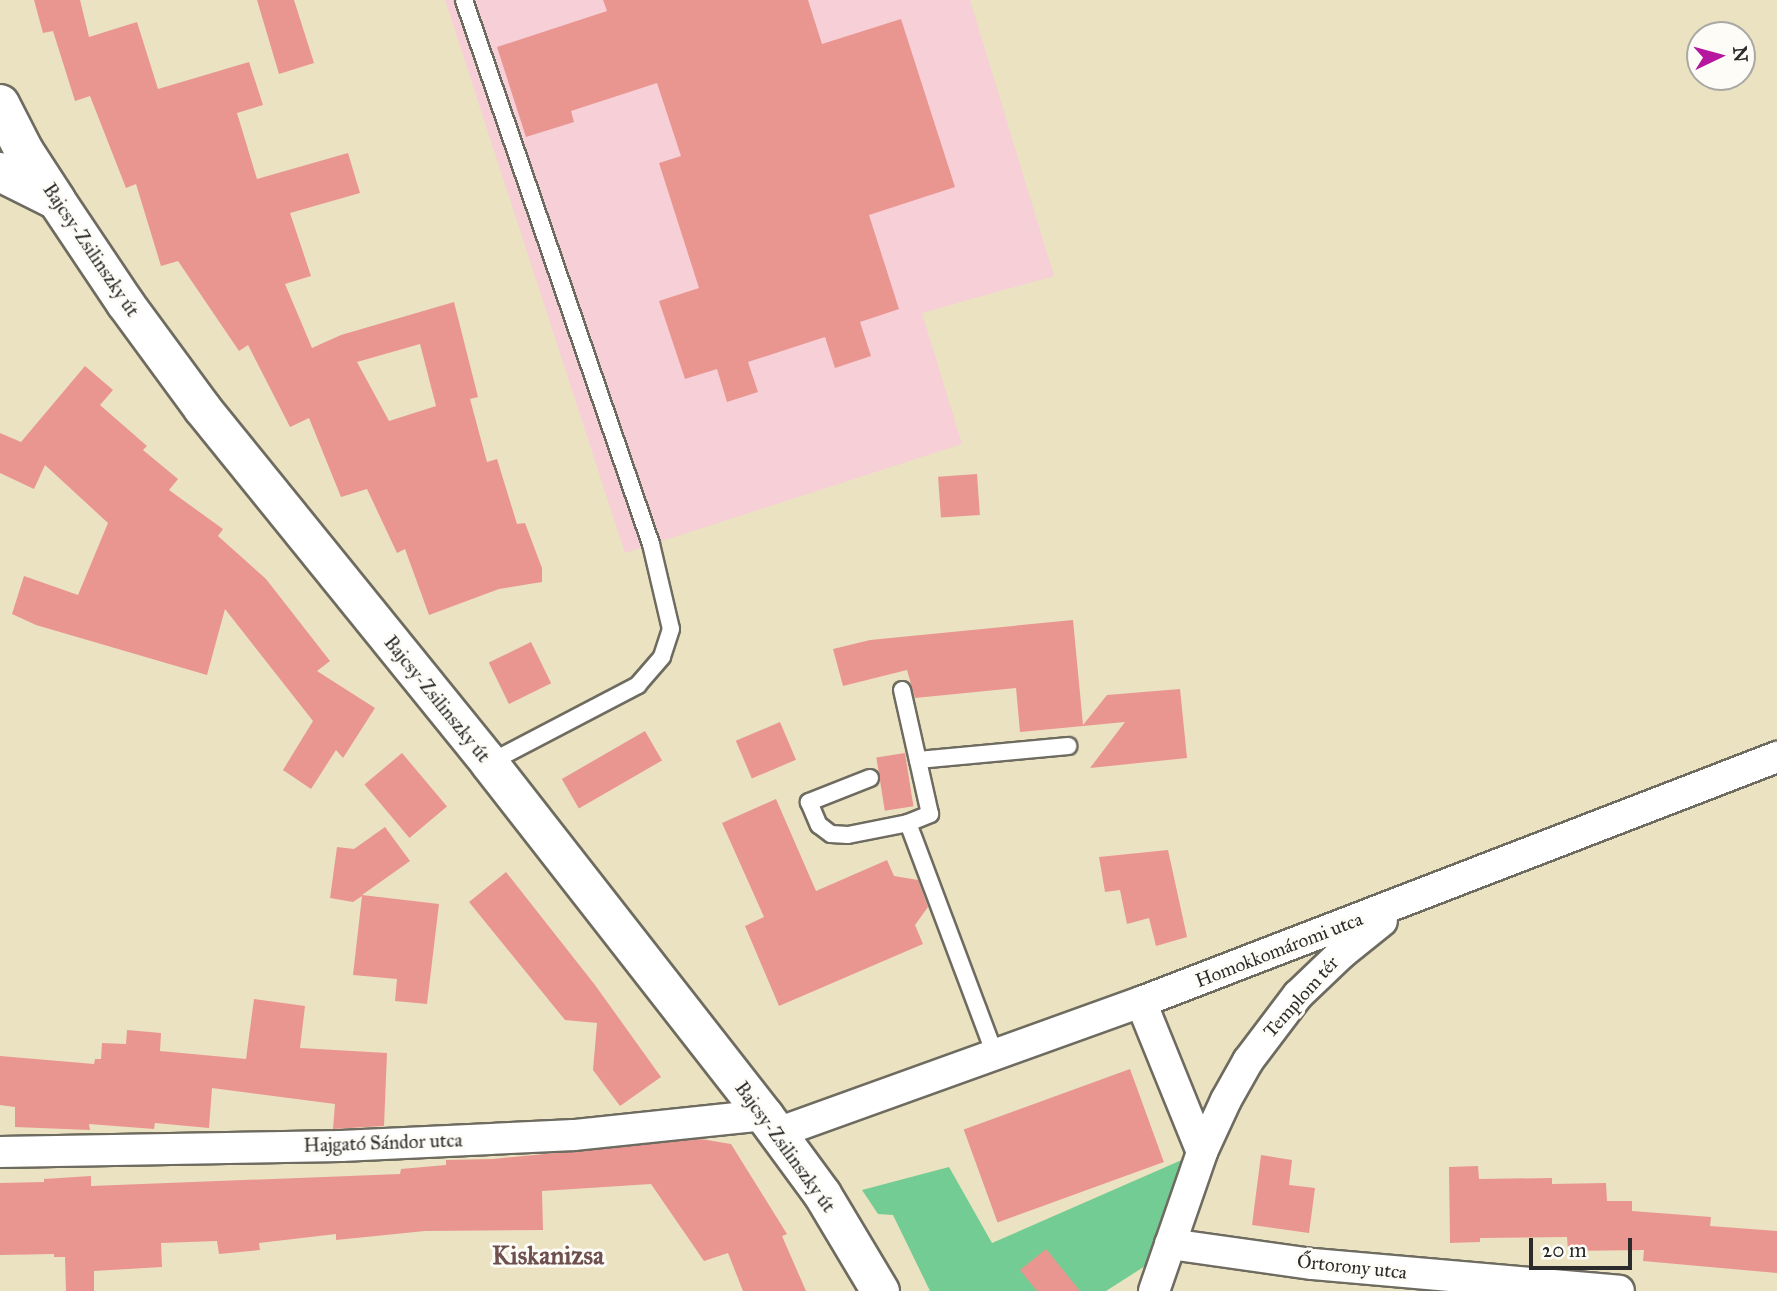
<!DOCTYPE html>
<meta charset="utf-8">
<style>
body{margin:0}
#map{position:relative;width:1777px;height:1291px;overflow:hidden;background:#ebe2c1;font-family:"IM FELL Great Primer",serif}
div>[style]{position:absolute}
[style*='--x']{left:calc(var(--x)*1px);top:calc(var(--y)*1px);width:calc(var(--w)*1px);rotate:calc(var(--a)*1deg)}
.built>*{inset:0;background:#f6cfd7}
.green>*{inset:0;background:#73cc93}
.building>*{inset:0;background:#ea9690;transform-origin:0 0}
.roads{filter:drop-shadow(2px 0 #6e6b60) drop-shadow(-2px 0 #6e6b60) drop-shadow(0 2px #6e6b60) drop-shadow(0 -2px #6e6b60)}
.service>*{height:16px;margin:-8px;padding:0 8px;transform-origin:8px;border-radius:8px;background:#fff}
.minor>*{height:30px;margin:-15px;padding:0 15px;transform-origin:15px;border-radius:15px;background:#fff}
.tertiary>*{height:37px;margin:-18.5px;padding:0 18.5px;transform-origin:18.5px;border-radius:18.5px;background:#fff}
.secondary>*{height:38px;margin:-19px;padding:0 19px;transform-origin:19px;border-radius:19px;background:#fff}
span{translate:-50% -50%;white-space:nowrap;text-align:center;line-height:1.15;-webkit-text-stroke:6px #fdfcf7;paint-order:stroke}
.street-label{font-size:19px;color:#2b2b2b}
.district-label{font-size:26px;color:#6e504e;font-weight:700}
.north{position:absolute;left:1686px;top:21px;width:70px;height:70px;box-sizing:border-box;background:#fdfcf7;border:2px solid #a9a8a5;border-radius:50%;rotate:85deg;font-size:19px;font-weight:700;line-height:28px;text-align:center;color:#2b2b2b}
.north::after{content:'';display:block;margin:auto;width:24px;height:32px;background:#b5179e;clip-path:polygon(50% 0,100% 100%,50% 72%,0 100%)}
.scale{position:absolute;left:1529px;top:1238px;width:103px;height:32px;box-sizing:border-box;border:4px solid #2b2b2b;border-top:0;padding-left:9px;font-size:21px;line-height:24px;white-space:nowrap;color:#2b2b2b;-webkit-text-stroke:5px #fdfcf7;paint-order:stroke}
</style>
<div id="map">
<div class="built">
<i style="clip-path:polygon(445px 0,970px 0,1054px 276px,922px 313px,962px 444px,625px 553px)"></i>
</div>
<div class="green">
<i style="clip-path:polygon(1184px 1159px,1153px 1261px,1106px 1291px,930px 1291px,893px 1215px,878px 1214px,862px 1190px,949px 1167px,992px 1243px)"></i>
</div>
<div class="building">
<i style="clip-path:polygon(evenodd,34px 0,80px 0,89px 37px,137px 22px,158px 89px,249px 62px,263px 105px,237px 113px,257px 179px,348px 153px,360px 193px,290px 213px,311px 276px,285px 284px,312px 348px,341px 335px,454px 302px,478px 397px,470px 399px,487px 462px,497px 459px,517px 524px,525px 523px,542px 568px,542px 582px,499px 589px,429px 615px,405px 549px,397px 553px,367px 489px,341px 497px,309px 418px,290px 427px,248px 345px,239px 351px,178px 261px,161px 266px,136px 184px,126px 188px,90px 96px,75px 101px,53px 31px,43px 33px,34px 0,420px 344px,436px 406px,389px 421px,357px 362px,420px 344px)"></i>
<i style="clip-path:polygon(257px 0,294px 0,314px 63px,279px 74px)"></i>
<i style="clip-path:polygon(603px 0,808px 0,822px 44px,901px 19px,955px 187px,869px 215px,899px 309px,860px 322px,871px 356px,835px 368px,825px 337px,748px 362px,758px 392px,727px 402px,717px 369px,685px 379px,659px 301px,699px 288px,659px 163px,681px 156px,657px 83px,571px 111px,574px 122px,526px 137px,497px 47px,607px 11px)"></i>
<i style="clip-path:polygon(85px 366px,113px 390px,100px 405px,147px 446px,143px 450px,178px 479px,169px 490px,223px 529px,218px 536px,266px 579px,330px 661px,317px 671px,375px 708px,343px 758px,336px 750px,311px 789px,283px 770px,313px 721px,225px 609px,207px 675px,36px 625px,12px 614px,24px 576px,78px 595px,108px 523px,45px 465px,34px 489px,0 473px,0 433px,21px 442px)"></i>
<i style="left:977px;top:474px;width:41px;height:39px;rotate:86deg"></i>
<i style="clip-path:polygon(1073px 620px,1083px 725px,1107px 695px,1180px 689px,1187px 758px,1090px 768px,1125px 722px,1020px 732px,1016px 688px,915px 698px,907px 670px,843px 686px,833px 649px,870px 640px)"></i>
<i style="left:531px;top:642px;width:46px;height:47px;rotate:64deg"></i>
<i style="left:780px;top:722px;width:41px;height:48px;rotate:67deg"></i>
<i style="left:645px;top:731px;width:34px;height:96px;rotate:60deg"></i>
<i style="left:402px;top:753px;width:70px;height:49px;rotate:50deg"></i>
<i style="left:905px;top:753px;width:54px;height:29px;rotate:81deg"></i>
<i style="clip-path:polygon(776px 799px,816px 891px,887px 860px,894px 876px,918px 880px,928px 907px,915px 925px,923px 944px,779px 1006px,745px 926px,764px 917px,722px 823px)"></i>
<i style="clip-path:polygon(385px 827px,410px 861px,362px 895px,439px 904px,427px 1004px,395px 1001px,397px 979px,353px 975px,362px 896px,353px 902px,330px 898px,337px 847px,354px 849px)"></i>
<i style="clip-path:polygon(1168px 850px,1187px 937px,1156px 946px,1149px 918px,1127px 924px,1120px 890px,1105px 892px,1099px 857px)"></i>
<i style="clip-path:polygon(506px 872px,595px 985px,661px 1077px,620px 1106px,593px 1070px,597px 1023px,565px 1020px,469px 902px)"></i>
<i style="clip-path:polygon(254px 999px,305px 1006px,300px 1048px,387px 1053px,384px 1126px,333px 1129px,335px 1104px,212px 1088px,209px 1128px,155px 1123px,154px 1129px,89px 1124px,90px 1130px,15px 1127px,15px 1107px,0 1105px,0 1056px,94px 1064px,95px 1059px,101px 1059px,102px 1043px,126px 1044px,127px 1030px,161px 1033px,160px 1051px,246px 1059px)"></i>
<i style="left:1130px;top:1069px;width:99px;height:177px;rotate:70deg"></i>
<i style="clip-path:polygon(701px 1139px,731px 1144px,787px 1234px,782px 1236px,806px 1291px,743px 1291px,728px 1253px,704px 1261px,651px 1184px,542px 1191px,543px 1230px,425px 1231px,336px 1240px,336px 1234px,259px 1243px,260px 1250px,219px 1254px,217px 1241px,161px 1243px,162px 1267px,94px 1271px,94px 1291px,66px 1291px,65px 1257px,54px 1257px,54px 1254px,0 1255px,0 1183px,44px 1182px,44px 1179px,91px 1176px,91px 1186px,400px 1174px,401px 1169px,446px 1165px,446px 1160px,493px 1159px)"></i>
<i style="clip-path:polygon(1261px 1155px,1292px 1160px,1289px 1185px,1315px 1188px,1309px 1233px,1252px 1225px)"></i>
<i style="clip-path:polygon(1478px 1166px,1479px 1179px,1552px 1178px,1552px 1184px,1606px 1183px,1607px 1201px,1632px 1201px,1632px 1211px,1711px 1217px,1710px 1226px,1777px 1231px,1777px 1273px,1643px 1261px,1644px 1250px,1568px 1251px,1567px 1237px,1480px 1238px,1480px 1242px,1450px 1243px,1449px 1167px)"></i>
<i style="clip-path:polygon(1046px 1249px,1080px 1291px,1037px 1291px,1020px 1270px)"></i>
</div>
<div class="roads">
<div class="service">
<i style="--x:464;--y:0;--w:575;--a:71.03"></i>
<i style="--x:651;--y:544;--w:87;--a:76.8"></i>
<i style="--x:671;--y:629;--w:29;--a:108"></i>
<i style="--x:662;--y:657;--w:37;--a:131"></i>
<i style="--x:638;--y:685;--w:168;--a:152.4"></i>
<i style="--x:918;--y:760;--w:151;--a:-5.3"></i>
<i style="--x:870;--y:778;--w:66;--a:158.5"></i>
<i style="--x:809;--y:802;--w:25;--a:67"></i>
<i style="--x:819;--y:825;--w:15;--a:37"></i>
<i style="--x:831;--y:834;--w:17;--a:3"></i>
<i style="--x:848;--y:835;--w:61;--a:-11.3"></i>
<i style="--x:908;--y:823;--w:24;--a:-22"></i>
<i style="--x:930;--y:814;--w:127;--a:-102.7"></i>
<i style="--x:908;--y:823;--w:247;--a:69.4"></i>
</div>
<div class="minor">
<i style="--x:1141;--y:1002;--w:162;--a:67.9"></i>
<i style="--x:777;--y:1133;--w:387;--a:-19.8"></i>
<i style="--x:1141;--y:1002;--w:682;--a:-21.07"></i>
<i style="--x:0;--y:1152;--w:341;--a:-1"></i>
<i style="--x:341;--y:1146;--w:233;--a:-2.7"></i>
<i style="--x:574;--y:1135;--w:191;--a:-6"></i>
<i style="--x:1170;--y:1244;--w:144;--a:8"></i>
<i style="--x:1313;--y:1264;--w:307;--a:5"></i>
<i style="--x:1154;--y:1291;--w:147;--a:-70.9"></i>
<i style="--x:1202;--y:1152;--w:57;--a:-65.2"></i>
<i style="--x:1226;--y:1100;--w:45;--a:-60.6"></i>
<i style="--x:1248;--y:1061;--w:83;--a:-52.9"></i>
<i style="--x:1298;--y:995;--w:61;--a:-43.7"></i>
<i style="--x:1342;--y:953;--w:51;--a:-38.7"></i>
</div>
<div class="tertiary">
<i style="--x:56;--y:200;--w:124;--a:56.2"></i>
<i style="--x:125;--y:303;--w:130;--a:53.7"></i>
<i style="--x:202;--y:408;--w:457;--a:51"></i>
<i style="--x:489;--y:763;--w:447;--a:52"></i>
<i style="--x:764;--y:1115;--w:98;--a:53.7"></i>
<i style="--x:822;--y:1194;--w:113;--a:59.1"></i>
</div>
<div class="secondary">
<i style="--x:0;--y:104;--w:53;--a:62.9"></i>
<i style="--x:24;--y:151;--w:59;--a:56.9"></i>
<i style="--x:0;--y:172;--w:60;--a:26.6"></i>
</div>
</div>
<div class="street-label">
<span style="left:91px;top:250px;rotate:56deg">Bajcsy-Zsilinszky út</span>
<span style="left:437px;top:699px;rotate:51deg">Bajcsy-Zsilinszky út</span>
<span style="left:1279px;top:950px;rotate:-21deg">Homokkomáromi utca</span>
<span style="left:1301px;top:997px;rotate:-48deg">Templom tér</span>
<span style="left:383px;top:1143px;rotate:-2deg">Hajgató Sándor utca</span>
<span style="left:785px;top:1147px;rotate:54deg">Bajcsy-Zsilinszky út</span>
<span style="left:1352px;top:1267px;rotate:6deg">Őrtorony utca</span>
</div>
<div class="district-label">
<span style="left:548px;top:1256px">Kiskanizsa</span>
</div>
<div class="north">N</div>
<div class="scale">20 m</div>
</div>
